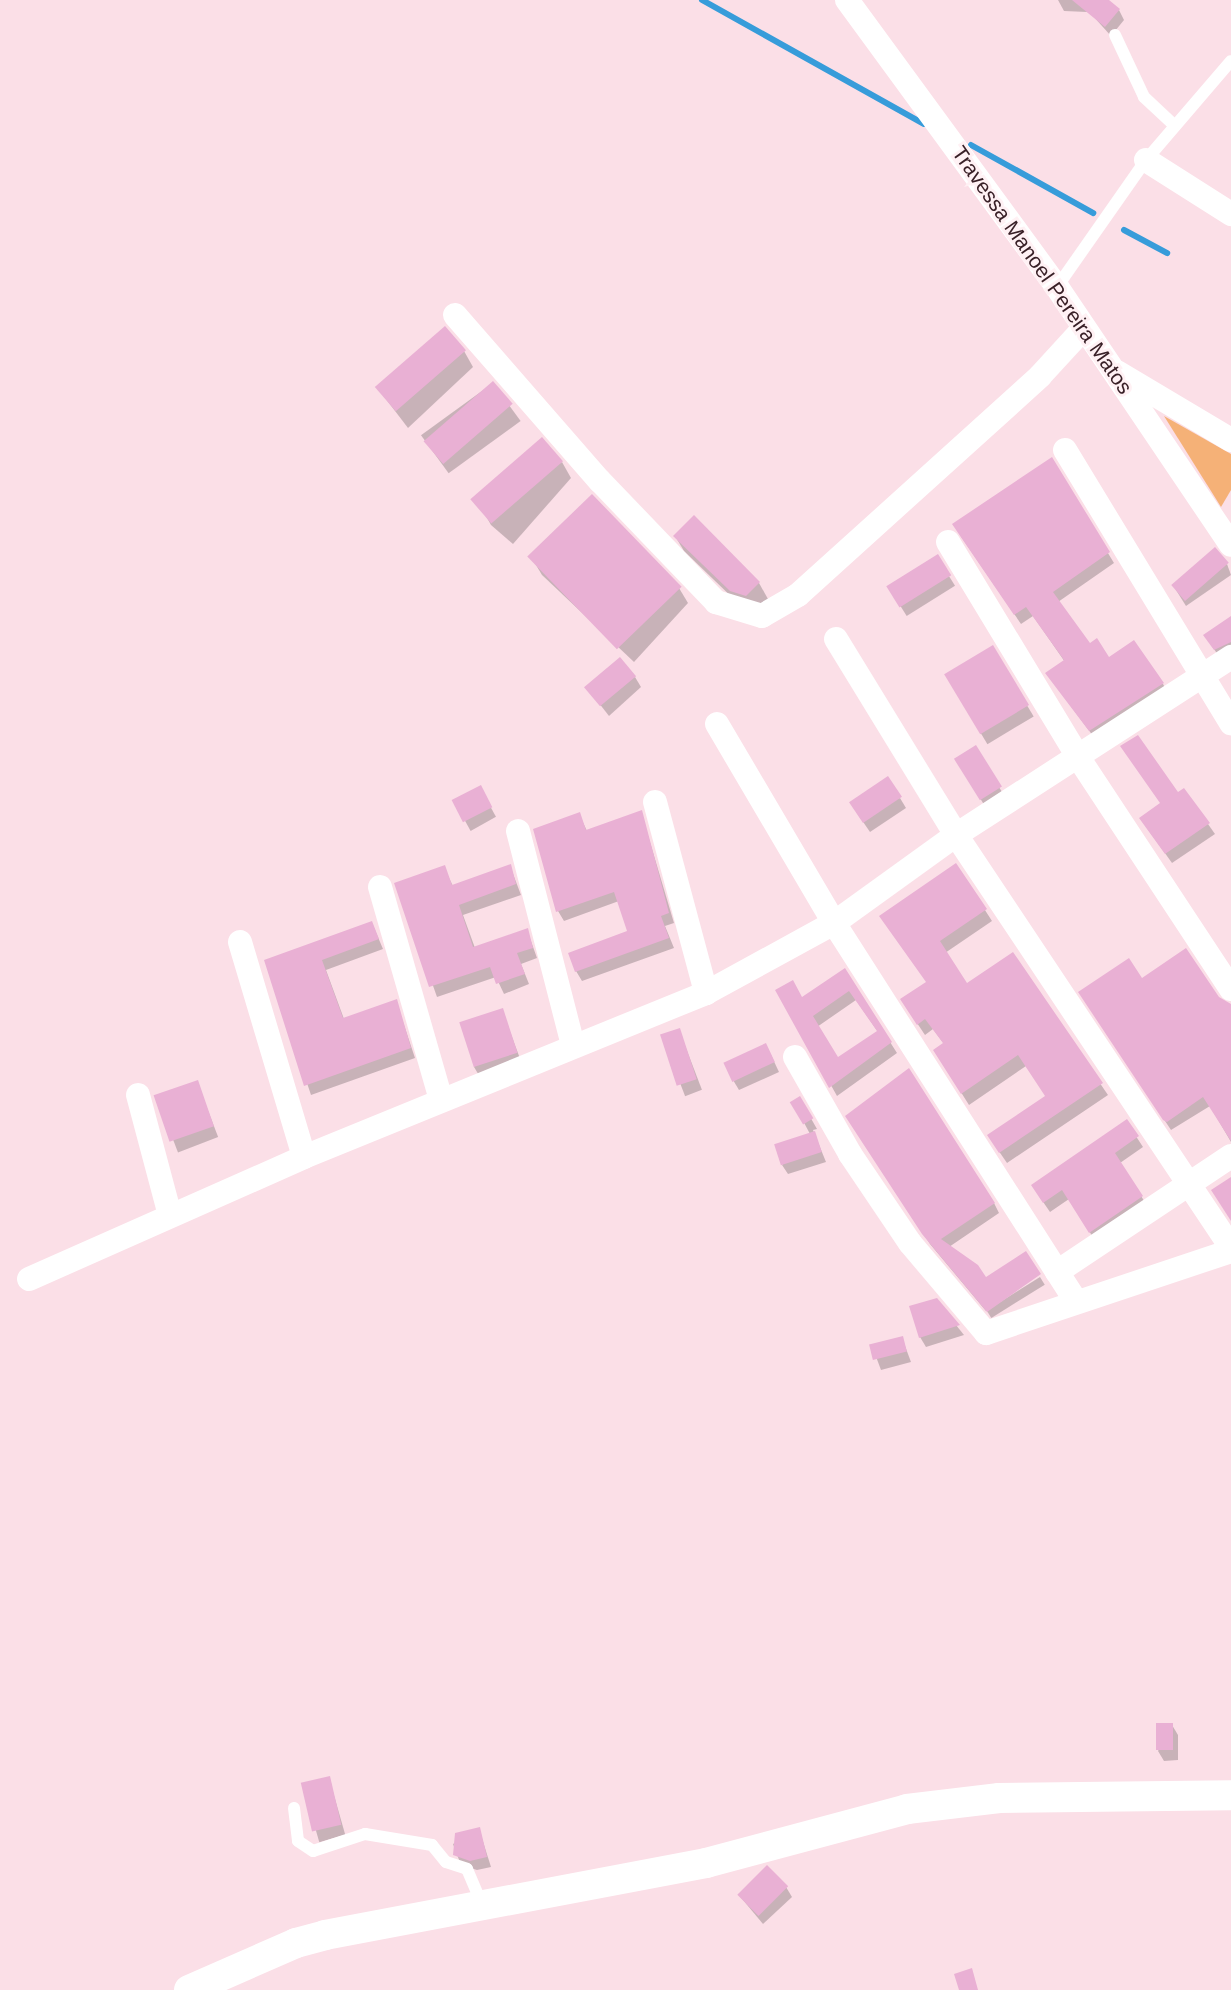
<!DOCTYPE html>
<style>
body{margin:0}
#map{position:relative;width:1231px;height:1990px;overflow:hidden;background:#fbdfe7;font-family:Helvetica,sans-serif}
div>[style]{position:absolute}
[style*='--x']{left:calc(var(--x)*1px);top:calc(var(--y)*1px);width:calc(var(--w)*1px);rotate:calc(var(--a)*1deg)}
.green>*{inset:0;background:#f5b177}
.shadow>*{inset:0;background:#0003;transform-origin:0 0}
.stream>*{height:6px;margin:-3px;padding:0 3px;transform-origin:3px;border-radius:3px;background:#379cda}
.building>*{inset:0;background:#e9b0d4;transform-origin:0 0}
.service>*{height:12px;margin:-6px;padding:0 6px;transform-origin:6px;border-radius:6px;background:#fff}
.minor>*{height:24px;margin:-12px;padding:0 12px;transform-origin:12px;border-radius:12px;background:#fff}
.tertiary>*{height:30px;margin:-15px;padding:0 15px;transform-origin:15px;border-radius:15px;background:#fff}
span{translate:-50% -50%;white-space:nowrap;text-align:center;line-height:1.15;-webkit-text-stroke:6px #fff1f4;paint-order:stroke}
.street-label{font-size:21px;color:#392027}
</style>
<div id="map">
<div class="green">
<i style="clip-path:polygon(1164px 416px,1231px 454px,1231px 490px,1221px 507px)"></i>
</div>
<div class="shadow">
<i style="clip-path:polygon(1058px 0,1089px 0,1087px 12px,1064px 11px)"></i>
<i style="clip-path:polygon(1119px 10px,1124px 20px,1111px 36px,1093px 16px)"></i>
<i style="clip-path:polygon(464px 351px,473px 367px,408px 428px,379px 390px)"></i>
<i style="left:493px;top:383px;width:47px;height:89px;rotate:54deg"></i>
<i style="clip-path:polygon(1051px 459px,1114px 563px,1058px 602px,1090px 645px,1109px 660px,1163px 684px,1168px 693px,1096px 740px,1047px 674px,1065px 662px,1033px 616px,1021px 624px,960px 535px)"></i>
<i style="clip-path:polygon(562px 462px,571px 478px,513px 544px,491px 525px,482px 509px)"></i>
<i style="clip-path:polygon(675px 536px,759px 583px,768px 599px,755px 610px,741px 606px,684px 551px)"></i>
<i style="left:937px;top:557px;width:34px;height:57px;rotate:58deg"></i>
<i style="clip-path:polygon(533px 560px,679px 588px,688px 603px,634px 662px,542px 575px)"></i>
<i style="clip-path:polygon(1227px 564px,1231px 575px,1186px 606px,1176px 590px)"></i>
<i style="clip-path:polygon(1231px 618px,1231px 653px,1221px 659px,1211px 645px)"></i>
<i style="left:992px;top:647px;width:81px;height:54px;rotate:59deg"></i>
<i style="clip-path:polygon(635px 677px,641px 687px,609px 716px,588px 689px)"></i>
<i style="left:975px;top:747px;width:60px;height:22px;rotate:59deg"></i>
<i style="left:480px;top:788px;width:33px;height:29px;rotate:61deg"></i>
<i style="clip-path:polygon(1184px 790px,1215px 834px,1172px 863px,1147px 828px)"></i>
<i style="clip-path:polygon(900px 798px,906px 808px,870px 832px,857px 813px)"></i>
<i style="clip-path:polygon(641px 812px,674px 923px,665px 926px,674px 948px,582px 981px,576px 971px,629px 932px,619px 901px,564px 921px,558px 911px,579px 814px,587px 831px)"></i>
<i style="clip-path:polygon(956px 865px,992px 921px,945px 953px,967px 986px,1012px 954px,1108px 1095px,1007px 1163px,996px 1147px,1047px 1097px,1026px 1066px,969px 1105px,942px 1062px,944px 1044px,933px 1029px,925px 1035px,909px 1011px,927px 983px)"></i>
<i style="clip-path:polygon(510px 866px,521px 895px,463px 915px,475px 948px,527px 930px,537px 958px,521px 964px,529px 984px,504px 994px,496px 977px,437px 997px,397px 884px,444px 868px,453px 886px)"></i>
<i style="clip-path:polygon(372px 923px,383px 949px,326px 970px,344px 1019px,396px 1001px,415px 1058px,311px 1095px,266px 961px)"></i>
<i style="clip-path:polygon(evenodd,845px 971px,897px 1053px,837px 1096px,778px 991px,802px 1000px,845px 971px,856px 1000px,878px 1032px,838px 1060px,817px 1027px,856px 1000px)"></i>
<i style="clip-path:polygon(1217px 999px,1231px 1005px,1231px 1142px,1210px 1106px,1171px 1130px,1086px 1002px)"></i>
<i style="clip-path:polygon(502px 1010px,522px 1064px,480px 1077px,474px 1067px)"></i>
<i style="left:679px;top:1030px;width:64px;height:18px;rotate:69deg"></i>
<i style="clip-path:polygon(771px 1055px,779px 1072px,739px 1090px,733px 1080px)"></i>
<i style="left:197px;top:1082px;width:59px;height:43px;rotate:69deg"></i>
<i style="clip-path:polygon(800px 1099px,817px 1129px,813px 1130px,826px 1162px,788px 1174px,782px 1165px,810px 1134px,793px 1102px)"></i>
<i style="clip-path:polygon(1126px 1121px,1143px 1147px,1120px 1163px,1148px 1207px,1096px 1242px,1069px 1199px,1050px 1212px,1039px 1196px)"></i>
<i style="clip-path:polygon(853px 1126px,994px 1203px,999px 1213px,949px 1247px,986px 1279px,1038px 1274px,986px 1311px,930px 1244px)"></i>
<i style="left:1040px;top:1277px;width:9px;height:63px;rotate:58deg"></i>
<i style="clip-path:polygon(936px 1300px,964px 1335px,926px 1347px,920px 1337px)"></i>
<i style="clip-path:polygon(902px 1338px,911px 1362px,881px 1370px,872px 1346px)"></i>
<i style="clip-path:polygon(1172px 1725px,1178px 1735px,1178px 1760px,1164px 1761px,1158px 1751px)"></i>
<i style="left:329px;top:1778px;width:59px;height:27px;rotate:74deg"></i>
<i style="clip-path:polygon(479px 1829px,491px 1867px,477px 1870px,461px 1865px,453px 1844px)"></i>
<i style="clip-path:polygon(786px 1887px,792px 1897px,763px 1924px,738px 1894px)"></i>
</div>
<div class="stream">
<i style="--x:702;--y:0;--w:254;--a:29.2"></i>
<i style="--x:971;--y:145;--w:140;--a:29.1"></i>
<i style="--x:1124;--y:230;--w:49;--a:28.1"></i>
</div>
<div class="building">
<i style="clip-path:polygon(1072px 0,1109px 0,1120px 9px,1105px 27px)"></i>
<i style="left:445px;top:326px;width:32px;height:93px;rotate:49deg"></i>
<i style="left:493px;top:381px;width:30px;height:92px;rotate:49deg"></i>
<i style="left:542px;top:437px;width:32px;height:95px;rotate:49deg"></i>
<i style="clip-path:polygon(1052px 457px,1110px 552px,1053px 592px,1090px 643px,1097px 638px,1109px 657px,1134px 640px,1164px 683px,1089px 731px,1045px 673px,1064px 660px,1026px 607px,1014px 615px,952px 524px)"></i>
<i style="left:592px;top:494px;width:129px;height:90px;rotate:46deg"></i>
<i style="clip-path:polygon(694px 515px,760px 582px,746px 596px,730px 591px,673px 536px)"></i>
<i style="left:1215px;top:547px;width:21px;height:58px;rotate:49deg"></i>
<i style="left:938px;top:554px;width:25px;height:61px;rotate:58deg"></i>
<i style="clip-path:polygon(1231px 616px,1231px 642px,1214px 650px,1203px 635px)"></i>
<i style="left:993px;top:645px;width:70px;height:57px;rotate:59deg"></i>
<i style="left:620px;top:657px;width:25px;height:47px;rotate:50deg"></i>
<i style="clip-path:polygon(1138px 735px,1178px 792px,1184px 788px,1210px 823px,1165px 854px,1139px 818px,1160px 803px,1120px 746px)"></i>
<i style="left:976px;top:745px;width:49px;height:26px;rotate:58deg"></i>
<i style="left:888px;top:776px;width:25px;height:47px;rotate:56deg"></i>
<i style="left:481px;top:785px;width:25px;height:33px;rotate:63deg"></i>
<i style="clip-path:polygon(642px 810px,669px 913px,661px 916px,669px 938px,575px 972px,568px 953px,627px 931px,614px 892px,556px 912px,533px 829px,580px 812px,586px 830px)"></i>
<i style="clip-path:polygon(956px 863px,987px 909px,940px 941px,967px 983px,1013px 952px,1103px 1083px,999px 1153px,987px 1135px,1045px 1096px,1018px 1055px,961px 1094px,933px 1050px,943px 1043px,925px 1019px,917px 1025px,900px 999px,926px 982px,879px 916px)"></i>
<i style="clip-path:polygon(511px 864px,516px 884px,459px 905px,473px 947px,528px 928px,533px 948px,517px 953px,525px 974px,496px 984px,490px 967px,429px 987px,394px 883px,445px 865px,452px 885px)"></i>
<i style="clip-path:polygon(372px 921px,379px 939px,322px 960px,343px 1018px,397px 999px,411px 1048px,304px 1086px,264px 960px)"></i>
<i style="clip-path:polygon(1186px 948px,1219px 997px,1231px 1004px,1231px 1141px,1203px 1097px,1167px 1122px,1163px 1120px,1078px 992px,1129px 958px,1142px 978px)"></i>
<i style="clip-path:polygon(evenodd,845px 968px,892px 1042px,829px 1088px,775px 990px,793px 980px,802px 997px,845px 968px,849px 991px,877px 1031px,838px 1057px,813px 1016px,849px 991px)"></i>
<i style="left:503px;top:1008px;width:47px;height:46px;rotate:72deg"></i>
<i style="left:680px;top:1028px;width:54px;height:21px;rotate:72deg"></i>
<i style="left:766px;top:1043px;width:21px;height:47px;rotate:65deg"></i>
<i style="clip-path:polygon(909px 1068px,995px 1203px,941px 1239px,978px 1265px,986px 1277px,1026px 1251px,1041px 1274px,987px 1312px,922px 1234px,845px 1116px)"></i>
<i style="left:198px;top:1080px;width:49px;height:47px;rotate:71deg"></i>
<i style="left:800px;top:1096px;width:26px;height:12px;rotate:59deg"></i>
<i style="clip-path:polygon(1127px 1119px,1139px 1136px,1115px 1153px,1143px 1196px,1089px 1233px,1062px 1190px,1043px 1203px,1031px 1185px)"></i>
<i style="left:815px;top:1131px;width:22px;height:43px;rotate:72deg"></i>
<i style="clip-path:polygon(1231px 1177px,1231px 1221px,1211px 1190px)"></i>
<i style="clip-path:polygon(937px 1298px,960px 1325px,919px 1338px,909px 1306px)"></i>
<i style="left:903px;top:1336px;width:16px;height:35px;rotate:76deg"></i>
<i style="left:1173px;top:1723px;width:27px;height:17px;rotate:90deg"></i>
<i style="left:330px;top:1776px;width:50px;height:30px;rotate:77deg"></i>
<i style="clip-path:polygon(480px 1827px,487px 1857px,470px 1861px,453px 1855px,455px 1833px)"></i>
<i style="left:767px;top:1865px;width:30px;height:42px;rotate:45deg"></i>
<i style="clip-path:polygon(972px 1968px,978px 1990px,959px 1990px,954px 1974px)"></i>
</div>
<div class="service">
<i style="--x:1115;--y:35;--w:68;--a:64.9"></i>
<i style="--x:1144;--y:97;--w:42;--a:43.1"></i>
<i style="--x:1057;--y:287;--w:155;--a:-55"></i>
<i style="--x:1146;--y:160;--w:130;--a:-49.4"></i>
<i style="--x:294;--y:1808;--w:33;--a:83"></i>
<i style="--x:298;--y:1841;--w:18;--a:34"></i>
<i style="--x:313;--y:1851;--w:55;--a:-18.1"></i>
<i style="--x:365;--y:1834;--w:68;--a:9.3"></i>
<i style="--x:432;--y:1845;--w:22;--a:51"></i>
<i style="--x:446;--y:1862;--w:22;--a:18"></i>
<i style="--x:467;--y:1869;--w:38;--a:67"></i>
</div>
<div class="minor">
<i style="--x:847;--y:0;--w:356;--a:53.8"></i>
<i style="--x:1057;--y:287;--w:311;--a:56"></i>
<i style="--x:1146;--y:160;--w:101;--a:32.4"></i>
<i style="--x:455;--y:315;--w:220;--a:48.9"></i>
<i style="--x:600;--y:481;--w:168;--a:46.2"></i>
<i style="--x:716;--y:602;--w:48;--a:16.9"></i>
<i style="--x:762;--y:616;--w:42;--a:-30.3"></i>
<i style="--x:798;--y:595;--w:326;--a:-42.1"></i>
<i style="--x:1040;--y:376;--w:65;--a:-47.5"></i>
<i style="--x:1117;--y:372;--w:133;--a:30.8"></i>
<i style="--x:1065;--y:450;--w:320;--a:58.7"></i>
<i style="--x:948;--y:542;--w:251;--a:58.8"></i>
<i style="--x:1078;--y:757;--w:278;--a:56.6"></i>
<i style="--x:836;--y:639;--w:230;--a:58.5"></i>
<i style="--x:956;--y:835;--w:496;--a:56.3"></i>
<i style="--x:717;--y:724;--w:231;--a:59.5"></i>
<i style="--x:834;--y:923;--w:447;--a:57.4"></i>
<i style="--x:655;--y:802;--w:198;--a:75"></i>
<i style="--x:518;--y:831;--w:221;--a:75.6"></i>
<i style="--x:380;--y:887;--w:222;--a:74"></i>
<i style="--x:240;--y:942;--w:224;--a:73.4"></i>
<i style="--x:795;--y:1057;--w:112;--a:60.4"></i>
<i style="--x:850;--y:1154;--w:107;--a:56"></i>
<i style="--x:910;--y:1243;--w:118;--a:49.8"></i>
<i style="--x:986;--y:1333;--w:258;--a:-18.5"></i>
<i style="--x:138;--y:1095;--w:124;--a:75.1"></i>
<i style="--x:1057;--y:1272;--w:209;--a:-33.7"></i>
<i style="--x:29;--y:1279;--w:301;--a:-23.9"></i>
<i style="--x:304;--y:1157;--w:434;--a:-22.2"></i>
<i style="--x:706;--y:993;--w:146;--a:-28.7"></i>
<i style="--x:834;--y:923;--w:150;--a:-35.8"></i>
<i style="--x:956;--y:835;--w:328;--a:-32.9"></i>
</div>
<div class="tertiary">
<i style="--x:189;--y:1990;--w:117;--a:-23.7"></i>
<i style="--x:296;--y:1943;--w:30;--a:-15"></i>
<i style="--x:325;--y:1935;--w:388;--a:-10.7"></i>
<i style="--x:706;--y:1863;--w:208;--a:-15"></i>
<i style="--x:907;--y:1809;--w:93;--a:-6.8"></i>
<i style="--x:999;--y:1798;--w:232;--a:-0.7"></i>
</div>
<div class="street-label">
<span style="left:1042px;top:270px;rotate:55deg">Travessa Manoel Pereira Matos</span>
</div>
</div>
